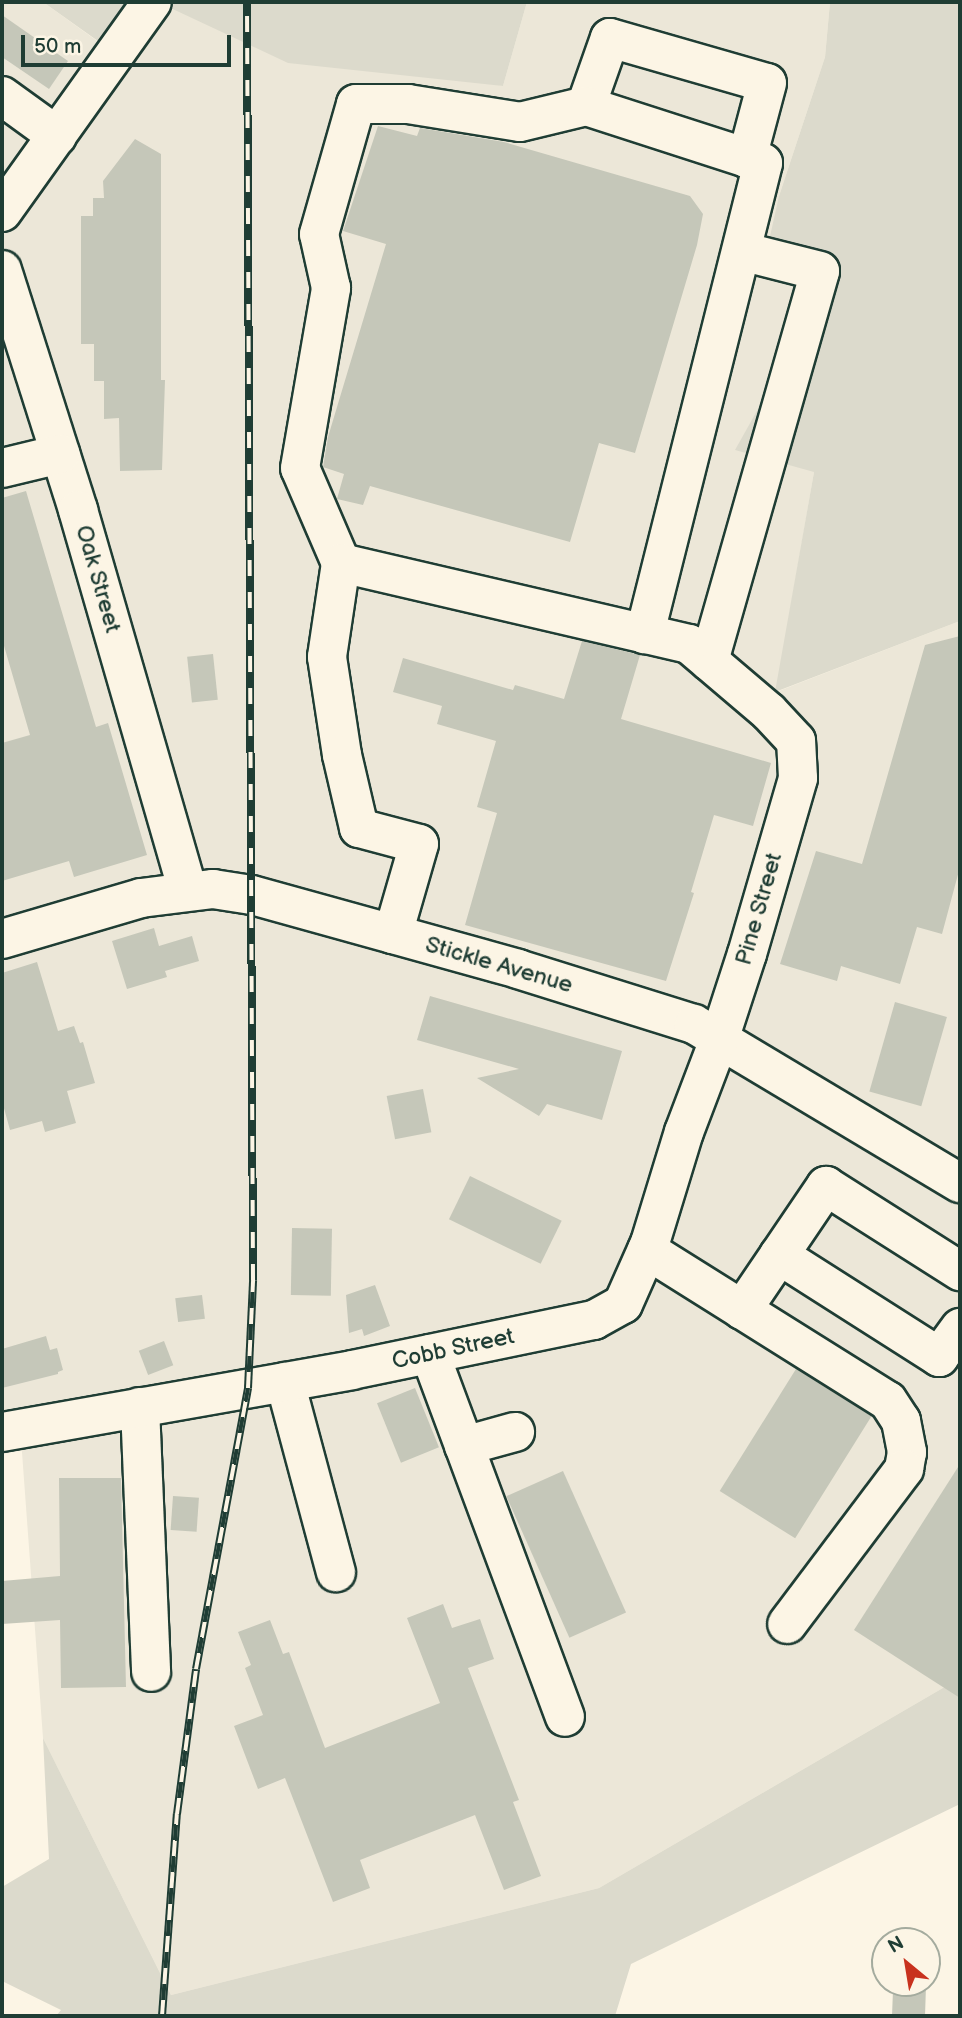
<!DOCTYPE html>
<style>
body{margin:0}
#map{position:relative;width:962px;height:2018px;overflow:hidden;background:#fcf5e5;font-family:"Balsamiq Sans",sans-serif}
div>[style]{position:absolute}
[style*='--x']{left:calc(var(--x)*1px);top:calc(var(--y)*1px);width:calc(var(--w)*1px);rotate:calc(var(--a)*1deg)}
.built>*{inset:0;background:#ece7d8}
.green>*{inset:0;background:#dcdacc}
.building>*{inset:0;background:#c5c7b9;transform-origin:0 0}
.roads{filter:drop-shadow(2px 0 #1f3d34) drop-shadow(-2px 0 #1f3d34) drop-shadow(0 2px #1f3d34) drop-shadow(0 -2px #1f3d34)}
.minor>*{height:38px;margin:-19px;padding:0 19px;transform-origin:19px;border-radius:19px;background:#fcf5e5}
.major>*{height:38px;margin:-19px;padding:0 19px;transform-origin:19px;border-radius:19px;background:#fcf5e5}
.rail>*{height:8px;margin-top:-4px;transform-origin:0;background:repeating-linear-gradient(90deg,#fcf5e5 0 16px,#1f3d34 0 32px);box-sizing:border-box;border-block:2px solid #1f3d34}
span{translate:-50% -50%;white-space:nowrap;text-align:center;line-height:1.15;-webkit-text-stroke:6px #fcf5e5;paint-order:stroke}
.street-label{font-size:23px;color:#1f3d34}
.frame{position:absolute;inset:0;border:4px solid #1f3d34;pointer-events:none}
.north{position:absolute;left:871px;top:1927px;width:70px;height:70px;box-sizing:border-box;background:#fcf5e5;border:2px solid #a4ab9e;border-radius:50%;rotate:330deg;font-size:19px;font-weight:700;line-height:28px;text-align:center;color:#1f3d34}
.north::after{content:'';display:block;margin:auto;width:24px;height:32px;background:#c8321e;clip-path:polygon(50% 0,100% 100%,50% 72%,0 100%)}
.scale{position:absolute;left:21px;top:35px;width:210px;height:32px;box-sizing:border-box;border:4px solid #1f3d34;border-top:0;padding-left:9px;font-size:21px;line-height:24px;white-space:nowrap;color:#1f3d34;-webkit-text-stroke:5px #fcf5e5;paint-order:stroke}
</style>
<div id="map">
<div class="built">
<i style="clip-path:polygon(2px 2px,43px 2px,125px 61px,162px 4px,503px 86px,527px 2px,830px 2px,825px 57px,779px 196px,823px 292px,814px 472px,776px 692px,960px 621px,960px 1678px,599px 1888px,171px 1995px,43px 1738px,20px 1425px,2px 1427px)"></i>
</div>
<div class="green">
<i style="clip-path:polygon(43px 2px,527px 2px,503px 86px,288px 63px,162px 4px,126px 61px)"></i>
<i style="clip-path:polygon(830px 2px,960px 2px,960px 621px,775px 692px,814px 472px,735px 450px,823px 293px,765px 259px,779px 196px,825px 57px)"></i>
<i style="clip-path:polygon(960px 1678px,960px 1804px,631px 1964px,615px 2016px,56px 2016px,61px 2010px,2px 1981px,2px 1887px,49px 1859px,43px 1738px,171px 1995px,599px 1888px)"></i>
</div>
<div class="building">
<i style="clip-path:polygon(2px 15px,68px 61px,49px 89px,2px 57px)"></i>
<i style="clip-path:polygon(378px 126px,417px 136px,420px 128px,504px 142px,690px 196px,703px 214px,697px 245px,635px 453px,599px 443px,570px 542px,370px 486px,363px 505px,337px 499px,344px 474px,323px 467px,328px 437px,386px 244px,343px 231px)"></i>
<i style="clip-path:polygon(135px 139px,161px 154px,161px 380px,165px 380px,162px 470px,120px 471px,119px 418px,104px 419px,104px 381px,94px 381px,94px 344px,81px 344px,81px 216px,93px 216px,93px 198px,104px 198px,103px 181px)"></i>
<i style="clip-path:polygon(26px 491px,96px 727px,108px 723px,147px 855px,74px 877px,69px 861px,2px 881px,2px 743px,30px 735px,2px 639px,2px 498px)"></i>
<i style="clip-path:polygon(960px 636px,960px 867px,942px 934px,917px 927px,900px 984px,841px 966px,837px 981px,780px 964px,816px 851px,862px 864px,925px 645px)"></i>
<i style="clip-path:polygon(582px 641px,640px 655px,621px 719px,771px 763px,753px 826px,714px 815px,691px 892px,694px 893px,666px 981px,465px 925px,497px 813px,477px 807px,496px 741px,437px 724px,442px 706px,393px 692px,403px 658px,513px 690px,515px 685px,564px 699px)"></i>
<i style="left:213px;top:654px;width:46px;height:26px;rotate:84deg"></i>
<i style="clip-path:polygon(154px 928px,159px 946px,192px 936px,199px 961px,165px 971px,167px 977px,127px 989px,112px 941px)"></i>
<i style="clip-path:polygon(37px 962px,58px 1031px,74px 1026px,80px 1043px,83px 1042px,95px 1083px,67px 1091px,76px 1123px,45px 1132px,42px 1121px,10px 1130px,2px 1101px,2px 973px)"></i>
<i style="clip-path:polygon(430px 996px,622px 1051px,602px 1120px,547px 1104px,539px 1116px,477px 1078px,519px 1069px,417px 1040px)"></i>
<i style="left:895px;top:1002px;width:54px;height:93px;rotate:16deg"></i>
<i style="left:423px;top:1089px;width:44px;height:37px;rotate:79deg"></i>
<i style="left:470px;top:1176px;width:102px;height:48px;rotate:26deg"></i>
<i style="left:292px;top:1228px;width:40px;height:67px;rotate:1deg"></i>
<i style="clip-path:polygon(375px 1285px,390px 1326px,364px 1336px,362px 1329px,349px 1333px,346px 1295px)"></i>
<i style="left:202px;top:1295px;width:24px;height:27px;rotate:83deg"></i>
<i style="clip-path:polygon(46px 1336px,50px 1350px,57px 1348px,63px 1370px,58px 1372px,58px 1374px,2px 1388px,2px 1349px)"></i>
<i style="left:164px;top:1341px;width:26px;height:27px;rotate:69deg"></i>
<i style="left:796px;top:1369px;width:89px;height:144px;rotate:32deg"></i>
<i style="left:415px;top:1388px;width:64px;height:41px;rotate:68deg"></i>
<i style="clip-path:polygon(960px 1464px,960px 1698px,854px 1630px)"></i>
<i style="left:563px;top:1471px;width:155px;height:62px;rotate:66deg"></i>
<i style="clip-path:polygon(59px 1478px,121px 1478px,126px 1687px,61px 1688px,60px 1620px,2px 1624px,2px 1581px,60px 1576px)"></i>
<i style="left:173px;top:1496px;width:26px;height:34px;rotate:4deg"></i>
<i style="clip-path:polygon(443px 1604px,452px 1628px,480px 1619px,494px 1659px,468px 1668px,519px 1800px,513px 1802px,541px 1876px,504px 1890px,475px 1815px,360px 1860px,370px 1888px,333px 1902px,285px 1778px,258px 1789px,234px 1726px,263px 1715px,245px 1668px,251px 1665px,238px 1632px,270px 1620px,283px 1654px,289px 1652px,325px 1748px,440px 1703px,407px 1618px)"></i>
<i style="clip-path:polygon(901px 1985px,926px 1986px,925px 2016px,892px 2016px,893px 1990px,901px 1990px)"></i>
</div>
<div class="roads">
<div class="minor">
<i style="--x:2;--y:96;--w:68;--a:36"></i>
<i style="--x:586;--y:106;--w:72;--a:-70.6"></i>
<i style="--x:610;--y:38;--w:163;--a:16"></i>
<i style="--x:767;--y:83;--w:78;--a:104.9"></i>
<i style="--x:2;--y:270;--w:252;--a:72.4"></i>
<i style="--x:78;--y:510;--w:396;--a:73.9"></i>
<i style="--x:2;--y:468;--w:60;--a:-13.6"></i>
<i style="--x:341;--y:563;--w:103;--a:-113.3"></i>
<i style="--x:300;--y:468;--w:183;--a:-80.2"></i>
<i style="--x:331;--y:288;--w:55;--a:-102.5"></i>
<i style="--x:319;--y:234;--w:135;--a:-74.1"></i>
<i style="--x:356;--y:104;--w:52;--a:0"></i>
<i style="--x:408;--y:104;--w:113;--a:9.1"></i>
<i style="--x:520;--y:122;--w:68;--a:-13.6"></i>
<i style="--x:586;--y:106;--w:186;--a:17.9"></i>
<i style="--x:763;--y:163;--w:486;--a:104.1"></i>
<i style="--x:709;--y:661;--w:405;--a:-74.1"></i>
<i style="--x:820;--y:271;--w:81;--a:-165.8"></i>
<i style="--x:2;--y:939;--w:145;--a:-16.4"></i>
<i style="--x:141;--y:898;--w:73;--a:-7.1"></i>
<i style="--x:213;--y:889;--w:39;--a:9"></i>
<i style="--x:252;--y:895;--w:276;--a:15.5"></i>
<i style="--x:518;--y:969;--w:184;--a:17.4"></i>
<i style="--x:694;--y:1024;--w:310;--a:30.9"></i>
<i style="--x:647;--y:1250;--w:284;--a:32.1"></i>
<i style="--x:888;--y:1401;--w:24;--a:57"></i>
<i style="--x:901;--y:1421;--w:32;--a:79"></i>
<i style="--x:907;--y:1452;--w:17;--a:100"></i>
<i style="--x:904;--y:1469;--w:194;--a:127"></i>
<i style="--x:779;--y:1255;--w:190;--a:32.5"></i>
<i style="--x:939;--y:1357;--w:36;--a:-54"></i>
<i style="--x:742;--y:1310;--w:150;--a:-55.9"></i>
<i style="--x:826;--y:1186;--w:159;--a:32.4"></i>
<i style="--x:430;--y:1354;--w:387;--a:69.6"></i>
<i style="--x:285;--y:1382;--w:197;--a:75"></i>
<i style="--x:140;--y:1407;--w:265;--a:87.6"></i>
<i style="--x:2;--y:1432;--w:355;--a:-10"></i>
<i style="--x:352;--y:1370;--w:247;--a:-11.7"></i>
<i style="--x:594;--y:1320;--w:33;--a:-29"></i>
<i style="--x:623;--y:1304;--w:67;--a:-66.1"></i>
<i style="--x:650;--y:1243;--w:116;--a:-73"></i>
<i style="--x:684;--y:1132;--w:98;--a:-69.2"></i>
<i style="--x:719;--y:1040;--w:90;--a:-72"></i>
<i style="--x:747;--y:954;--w:183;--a:-73.8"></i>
<i style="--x:798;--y:778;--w:37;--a:-93"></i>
<i style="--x:796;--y:741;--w:40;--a:-133"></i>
<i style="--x:769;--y:712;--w:105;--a:-139.6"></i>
<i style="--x:689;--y:644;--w:357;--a:-166.9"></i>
<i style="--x:341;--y:563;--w:95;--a:98.5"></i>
<i style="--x:327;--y:657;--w:99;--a:81.3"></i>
<i style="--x:342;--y:755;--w:75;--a:76.9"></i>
<i style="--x:359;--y:828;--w:62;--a:14.9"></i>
<i style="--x:419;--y:844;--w:94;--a:106.1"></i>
<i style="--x:464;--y:1446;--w:53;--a:-15.4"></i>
</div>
<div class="major">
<i style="--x:2;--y:212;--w:258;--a:-54.5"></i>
</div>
</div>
<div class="rail">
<i style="--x:162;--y:2016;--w:203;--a:-85.8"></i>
<i style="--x:177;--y:1814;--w:146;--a:-82.5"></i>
<i style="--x:196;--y:1669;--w:286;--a:-79.5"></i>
<i style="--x:248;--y:1388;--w:108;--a:-87.3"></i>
<i style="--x:253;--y:1280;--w:1278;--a:-90.27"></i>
</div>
<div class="street-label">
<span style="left:98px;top:579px;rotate:74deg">Oak Street</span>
<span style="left:759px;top:909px;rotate:-74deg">Pine Street</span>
<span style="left:499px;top:965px;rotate:16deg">Stickle Avenue</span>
<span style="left:453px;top:1349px;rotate:-12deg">Cobb Street</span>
</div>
<div class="frame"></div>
<div class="north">N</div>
<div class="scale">50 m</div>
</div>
